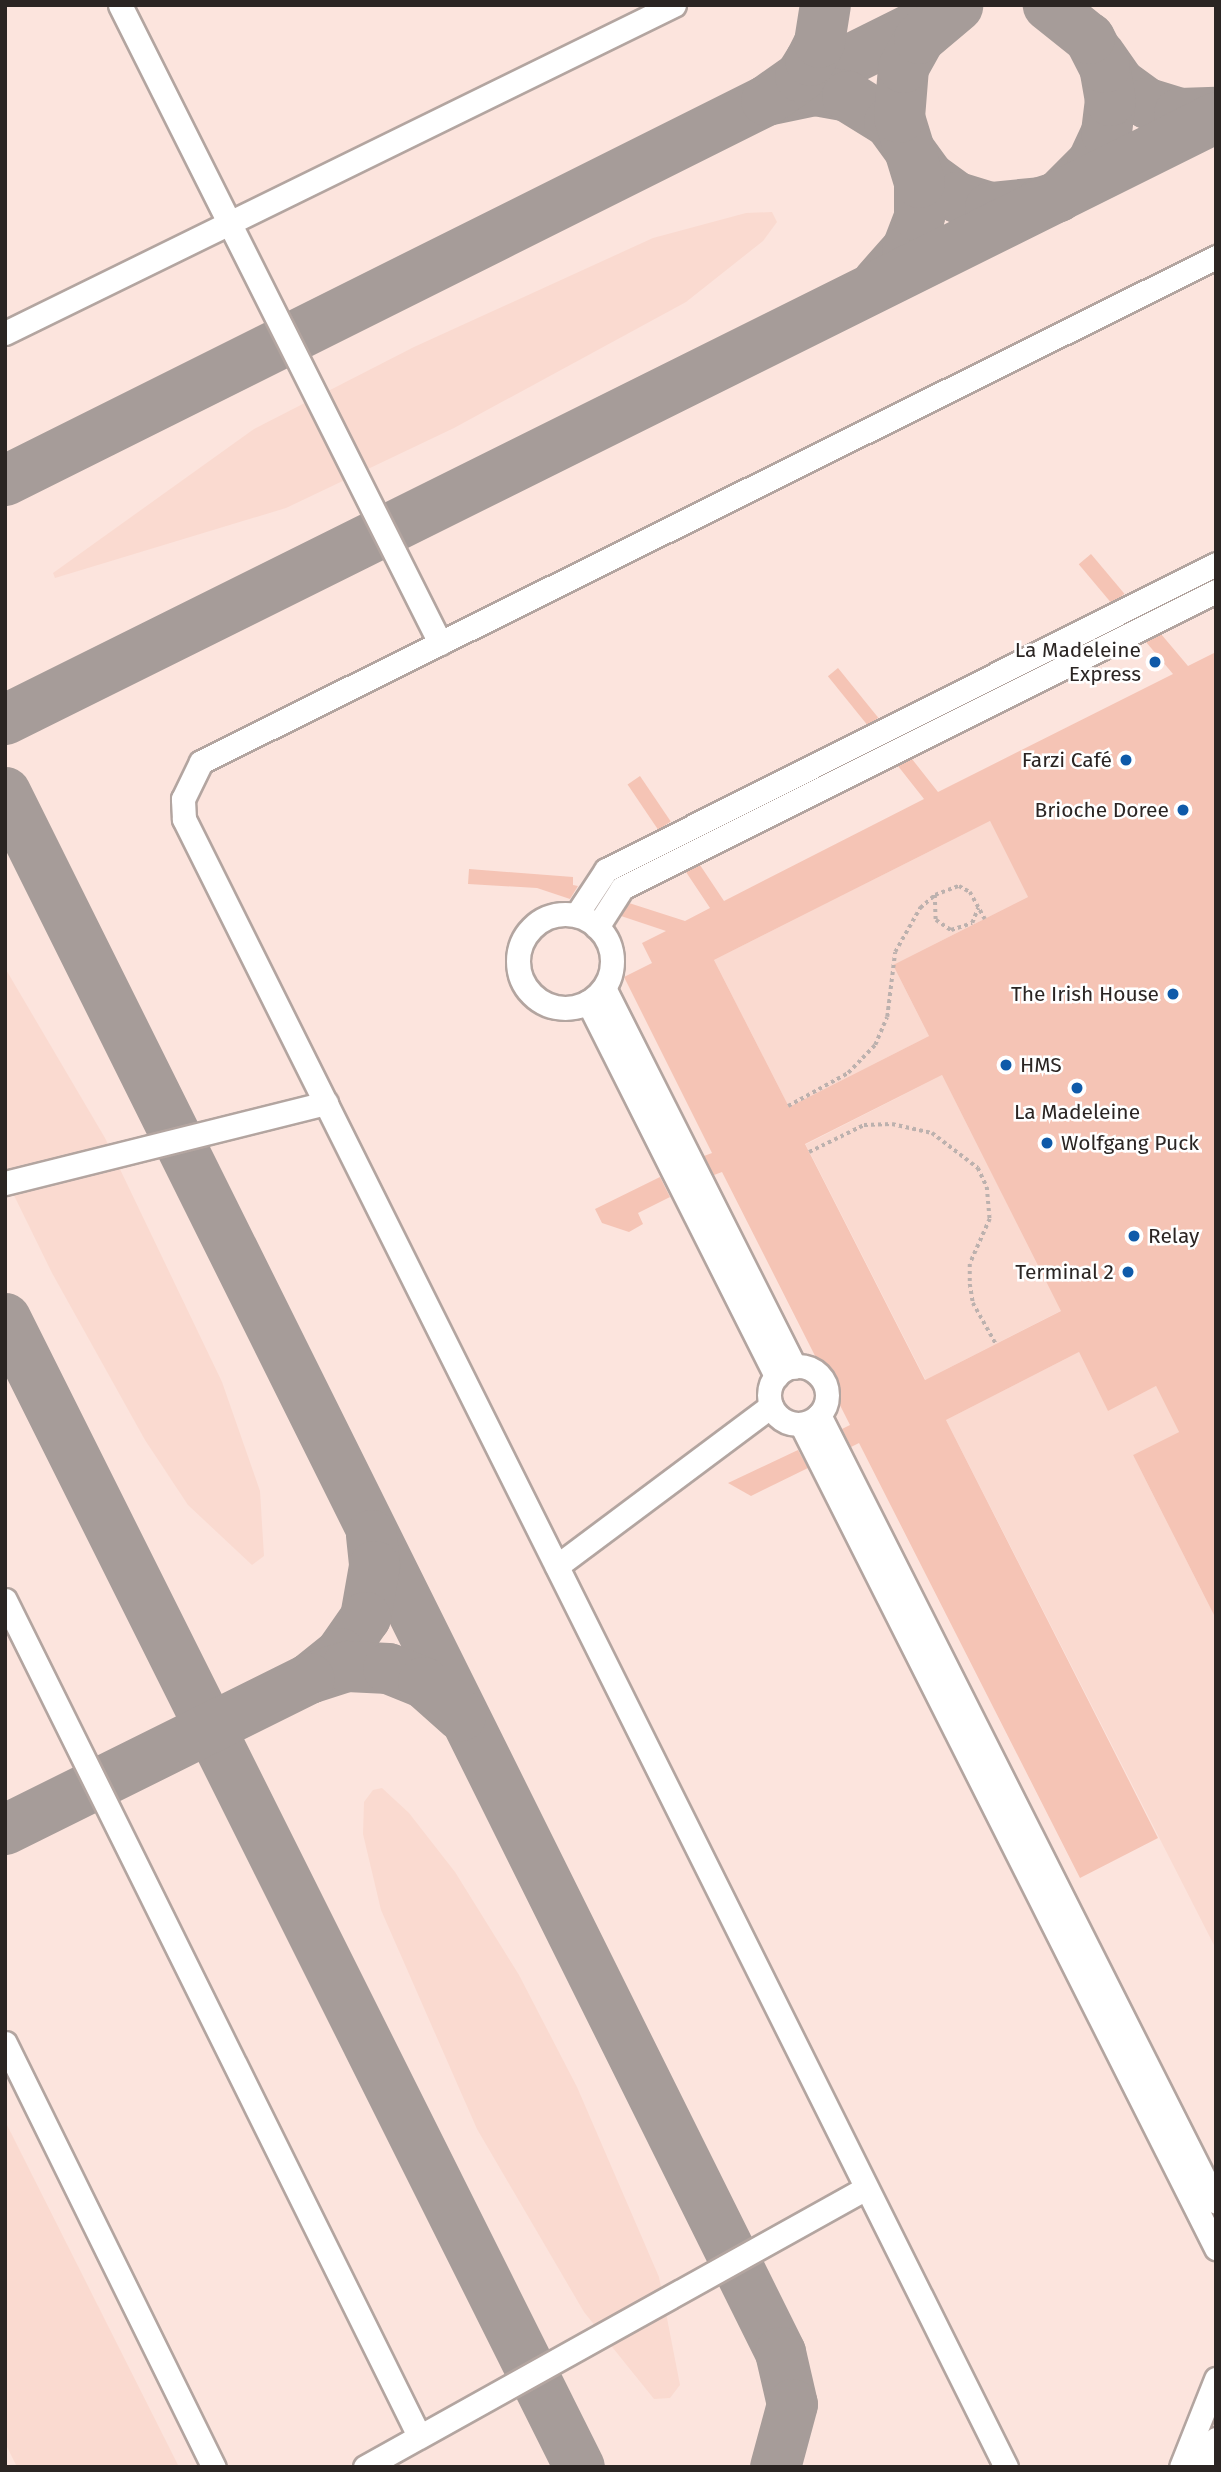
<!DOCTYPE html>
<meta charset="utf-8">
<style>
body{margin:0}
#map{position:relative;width:1221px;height:2472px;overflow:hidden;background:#fdf0ec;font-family:"Fira Sans",sans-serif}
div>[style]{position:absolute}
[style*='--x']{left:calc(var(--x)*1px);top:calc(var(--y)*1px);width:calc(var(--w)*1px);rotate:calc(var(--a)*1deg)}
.built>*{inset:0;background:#fce4dd;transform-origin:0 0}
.green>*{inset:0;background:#fadad0;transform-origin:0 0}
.taxiway>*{height:51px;margin:-25.5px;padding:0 25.5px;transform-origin:25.5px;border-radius:25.5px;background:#a69c99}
.building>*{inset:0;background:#f5c4b5;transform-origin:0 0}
.path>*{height:3.5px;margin-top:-1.75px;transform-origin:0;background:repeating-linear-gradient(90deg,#bcb1ae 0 3.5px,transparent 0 7px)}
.roads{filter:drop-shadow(2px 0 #b3a5a0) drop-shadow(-2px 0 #b3a5a0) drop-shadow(0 2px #b3a5a0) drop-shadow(0 -2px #b3a5a0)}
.minor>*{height:23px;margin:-11.5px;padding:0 11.5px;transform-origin:11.5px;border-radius:11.5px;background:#fff}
.minor>.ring{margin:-11.5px;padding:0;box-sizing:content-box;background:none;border:23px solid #fff;border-radius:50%}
.dots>*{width:19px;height:19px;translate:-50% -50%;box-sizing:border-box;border:4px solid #fff;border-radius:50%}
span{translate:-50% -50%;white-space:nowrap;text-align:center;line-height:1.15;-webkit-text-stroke:5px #fff;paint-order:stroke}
.poi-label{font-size:21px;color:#2b2523}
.right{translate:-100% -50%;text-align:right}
.left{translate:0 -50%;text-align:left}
.frame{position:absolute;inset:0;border:7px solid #2b2523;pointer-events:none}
</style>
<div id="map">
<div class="built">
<i style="left:5px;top:5px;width:1211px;height:2462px"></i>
</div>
<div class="green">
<i style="clip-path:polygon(772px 212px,777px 222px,763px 241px,686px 302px,454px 428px,286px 508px,55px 578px,53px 573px,254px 429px,414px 347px,653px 238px,746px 213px)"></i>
<i style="clip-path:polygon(990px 821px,1028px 897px,893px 965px,929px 1036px,789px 1107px,714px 960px)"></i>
<i style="clip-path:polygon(5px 968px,105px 1138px,222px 1382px,260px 1491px,264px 1556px,252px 1565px,188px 1505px,145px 1440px,52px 1273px,5px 1177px)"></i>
<i style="left:942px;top:1075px;width:264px;height:153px;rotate:63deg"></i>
<i style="clip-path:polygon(1079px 1352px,1108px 1410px,1156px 1386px,1179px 1432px,1133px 1455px,1216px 1619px,1216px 1949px,946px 1420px)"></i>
<i style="clip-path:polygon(382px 1788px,409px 1813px,455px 1872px,519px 1975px,577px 2087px,659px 2277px,680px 2385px,670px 2398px,654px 2399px,584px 2312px,477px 2129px,381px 1910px,363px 1834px,364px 1802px,373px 1790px)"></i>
<i style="clip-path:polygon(5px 2121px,179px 2467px,17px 2467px,5px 2443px)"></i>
</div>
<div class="taxiway">
<i style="--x:1099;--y:54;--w:35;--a:55"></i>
<i style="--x:1119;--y:83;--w:34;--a:36"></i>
<i style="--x:1147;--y:103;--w:34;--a:17"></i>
<i style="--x:1179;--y:113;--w:37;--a:-2"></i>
<i style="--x:789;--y:89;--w:164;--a:-26.4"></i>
<i style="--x:766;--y:100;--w:49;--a:-11.8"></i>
<i style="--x:814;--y:90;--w:34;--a:10"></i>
<i style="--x:847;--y:96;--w:49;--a:31.8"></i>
<i style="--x:889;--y:122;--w:68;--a:54"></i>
<i style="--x:929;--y:177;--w:34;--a:36"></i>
<i style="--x:957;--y:197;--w:34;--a:17"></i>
<i style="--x:990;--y:207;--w:50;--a:-5.7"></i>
<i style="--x:1040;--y:202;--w:19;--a:-18"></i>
<i style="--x:1058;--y:196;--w:48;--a:-45"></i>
<i style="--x:1092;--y:162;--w:33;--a:-65"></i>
<i style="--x:1106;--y:132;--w:32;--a:-83"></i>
<i style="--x:1110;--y:100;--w:34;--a:-100"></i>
<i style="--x:1104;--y:67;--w:33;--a:-117"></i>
<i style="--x:1089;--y:38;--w:53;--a:-141.2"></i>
<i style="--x:877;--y:282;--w:45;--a:-48.6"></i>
<i style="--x:907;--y:248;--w:34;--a:-69"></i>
<i style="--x:919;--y:216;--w:34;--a:-90"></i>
<i style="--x:919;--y:182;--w:68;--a:-107.1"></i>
<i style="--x:899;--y:117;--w:50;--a:-85.4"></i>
<i style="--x:903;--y:67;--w:33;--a:-61"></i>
<i style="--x:919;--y:38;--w:50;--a:-40.1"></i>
<i style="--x:5;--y:480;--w:851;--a:-26.53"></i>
<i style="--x:766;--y:100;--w:42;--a:-35.2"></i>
<i style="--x:800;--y:76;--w:19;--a:-58"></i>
<i style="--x:810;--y:60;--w:20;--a:-63"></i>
<i style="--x:819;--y:42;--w:37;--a:-81"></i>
<i style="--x:5;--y:719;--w:1352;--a:-26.43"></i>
<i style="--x:5;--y:792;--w:1742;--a:63.58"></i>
<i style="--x:780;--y:2352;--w:53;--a:77"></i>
<i style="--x:792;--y:2404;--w:65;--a:105.1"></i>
<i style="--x:5;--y:1318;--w:1284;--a:63.45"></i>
<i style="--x:371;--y:1535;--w:31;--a:84"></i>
<i style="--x:374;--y:1566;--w:52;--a:100"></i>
<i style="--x:365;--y:1617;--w:44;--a:124.8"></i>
<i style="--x:340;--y:1653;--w:40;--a:141"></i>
<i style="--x:309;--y:1678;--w:40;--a:-18"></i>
<i style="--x:347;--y:1666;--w:41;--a:2.8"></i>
<i style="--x:388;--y:1668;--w:38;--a:22"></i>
<i style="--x:423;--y:1682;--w:50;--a:41.7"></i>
<i style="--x:5;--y:1829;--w:339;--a:-26.4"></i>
</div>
<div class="building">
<i style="left:1091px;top:554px;width:52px;height:16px;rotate:50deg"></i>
<i style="clip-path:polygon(evenodd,1161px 634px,1188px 666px,1216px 652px,1216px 1619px,1133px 1455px,1179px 1432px,1156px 1386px,1108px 1411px,1079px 1352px,946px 1420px,1158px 1838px,1080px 1878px,859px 1443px,851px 1447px,842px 1429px,850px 1425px,722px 1172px,714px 1175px,704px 1156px,712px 1153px,624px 977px,652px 963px,642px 943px,666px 931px,621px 916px,629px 903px,685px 921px,710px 908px,686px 872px,700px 865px,724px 901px,924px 799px,898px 766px,912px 759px,938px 792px,1173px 674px,1146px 642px,1161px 634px,990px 821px,1028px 897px,893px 965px,929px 1036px,789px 1107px,714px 960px,990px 821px,1161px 634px,942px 1075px,1061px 1311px,925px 1380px,805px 1144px,942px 1075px)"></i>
<i style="left:838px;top:668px;width:64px;height:13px;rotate:51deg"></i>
<i style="left:640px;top:776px;width:55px;height:15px;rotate:56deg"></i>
<i style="clip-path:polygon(469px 869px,573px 877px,573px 885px,578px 886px,570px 899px,537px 888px,468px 884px)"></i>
<i style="clip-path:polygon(660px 1177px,670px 1197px,638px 1213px,643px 1224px,629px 1232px,602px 1223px,595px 1209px)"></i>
<i style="clip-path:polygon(798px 1450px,808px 1468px,751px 1496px,728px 1483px)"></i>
</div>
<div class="path">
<i style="--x:935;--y:895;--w:25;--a:88"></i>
<i style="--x:936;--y:920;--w:18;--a:34"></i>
<i style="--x:951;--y:930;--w:22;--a:-18"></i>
<i style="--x:972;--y:923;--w:16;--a:-68"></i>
<i style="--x:788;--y:1106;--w:68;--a:-28.8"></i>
<i style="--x:848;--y:1073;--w:39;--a:-46"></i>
<i style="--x:875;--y:1045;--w:30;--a:-67"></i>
<i style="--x:887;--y:1017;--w:65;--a:-83"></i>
<i style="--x:895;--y:952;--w:51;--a:-60.4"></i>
<i style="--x:920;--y:908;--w:20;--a:-41"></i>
<i style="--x:935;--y:895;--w:26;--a:-21"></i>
<i style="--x:959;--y:886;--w:13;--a:29"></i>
<i style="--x:970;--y:892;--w:31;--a:61"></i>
<i style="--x:809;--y:1152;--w:61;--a:-26.1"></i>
<i style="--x:864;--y:1125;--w:28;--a:-2"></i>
<i style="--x:892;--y:1124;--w:41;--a:12.7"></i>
<i style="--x:932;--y:1133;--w:58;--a:37.3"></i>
<i style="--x:978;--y:1168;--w:21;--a:65"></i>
<i style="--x:987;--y:1187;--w:32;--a:85"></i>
<i style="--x:990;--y:1219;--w:49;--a:114"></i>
<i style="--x:970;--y:1264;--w:20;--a:90"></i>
<i style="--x:970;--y:1284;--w:19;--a:81"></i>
<i style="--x:973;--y:1303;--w:47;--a:60.7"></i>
</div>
<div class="roads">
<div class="minor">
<i style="--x:120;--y:5;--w:714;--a:63.36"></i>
<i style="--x:5;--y:333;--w:745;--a:-26.12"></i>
<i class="ring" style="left:518px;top:914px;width:71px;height:71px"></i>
<i style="--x:577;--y:914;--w:53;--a:-56.6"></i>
<i style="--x:606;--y:870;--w:682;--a:-26.64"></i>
<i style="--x:597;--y:927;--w:46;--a:-57.3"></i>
<i style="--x:622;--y:888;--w:664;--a:-26.57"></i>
<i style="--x:604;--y:988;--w:424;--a:63.3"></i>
<i style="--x:588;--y:1002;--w:419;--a:63.3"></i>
<i style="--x:5;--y:1183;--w:331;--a:-14"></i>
<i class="ring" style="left:769px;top:1366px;width:35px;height:35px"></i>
<i style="--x:819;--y:1415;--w:881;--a:63.23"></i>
<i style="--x:801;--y:1424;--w:923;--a:63.27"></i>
<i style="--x:557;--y:1566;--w:267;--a:-36.8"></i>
<i style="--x:5;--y:1600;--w:933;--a:63.65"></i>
<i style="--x:5;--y:2043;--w:473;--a:63.8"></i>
<i style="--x:365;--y:2467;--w:573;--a:-29.11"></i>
<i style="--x:1006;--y:2467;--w:1842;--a:-116.51"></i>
<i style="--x:184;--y:819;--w:20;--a:-93"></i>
<i style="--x:183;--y:799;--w:41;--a:-64.1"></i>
<i style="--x:201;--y:762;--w:1134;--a:-26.45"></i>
<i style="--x:1181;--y:2467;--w:95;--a:-68.3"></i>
<i style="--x:1205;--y:2467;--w:30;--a:-69"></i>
</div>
</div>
<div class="dots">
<i style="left:1155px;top:662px;background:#0f5aa9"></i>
<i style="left:1126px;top:760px;background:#0f5aa9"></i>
<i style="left:1183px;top:810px;background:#0f5aa9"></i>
<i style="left:1173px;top:994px;background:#0f5aa9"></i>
<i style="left:1006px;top:1065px;background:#0f5aa9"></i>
<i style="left:1077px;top:1088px;background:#0f5aa9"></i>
<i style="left:1047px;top:1143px;background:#0f5aa9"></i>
<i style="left:1134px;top:1236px;background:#0f5aa9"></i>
<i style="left:1128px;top:1272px;background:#0f5aa9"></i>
</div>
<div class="poi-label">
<span class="right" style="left:1141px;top:662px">La Madeleine<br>Express</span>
<span class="right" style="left:1112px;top:760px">Farzi Café</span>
<span class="right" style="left:1169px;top:810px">Brioche Doree</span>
<span class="right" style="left:1159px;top:994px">The Irish House</span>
<span class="left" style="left:1020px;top:1065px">HMS</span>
<span style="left:1077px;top:1112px">La Madeleine</span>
<span class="left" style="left:1061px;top:1143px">Wolfgang Puck</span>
<span class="left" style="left:1148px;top:1236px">Relay</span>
<span class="right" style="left:1114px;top:1272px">Terminal 2</span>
</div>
<div class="frame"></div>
</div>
